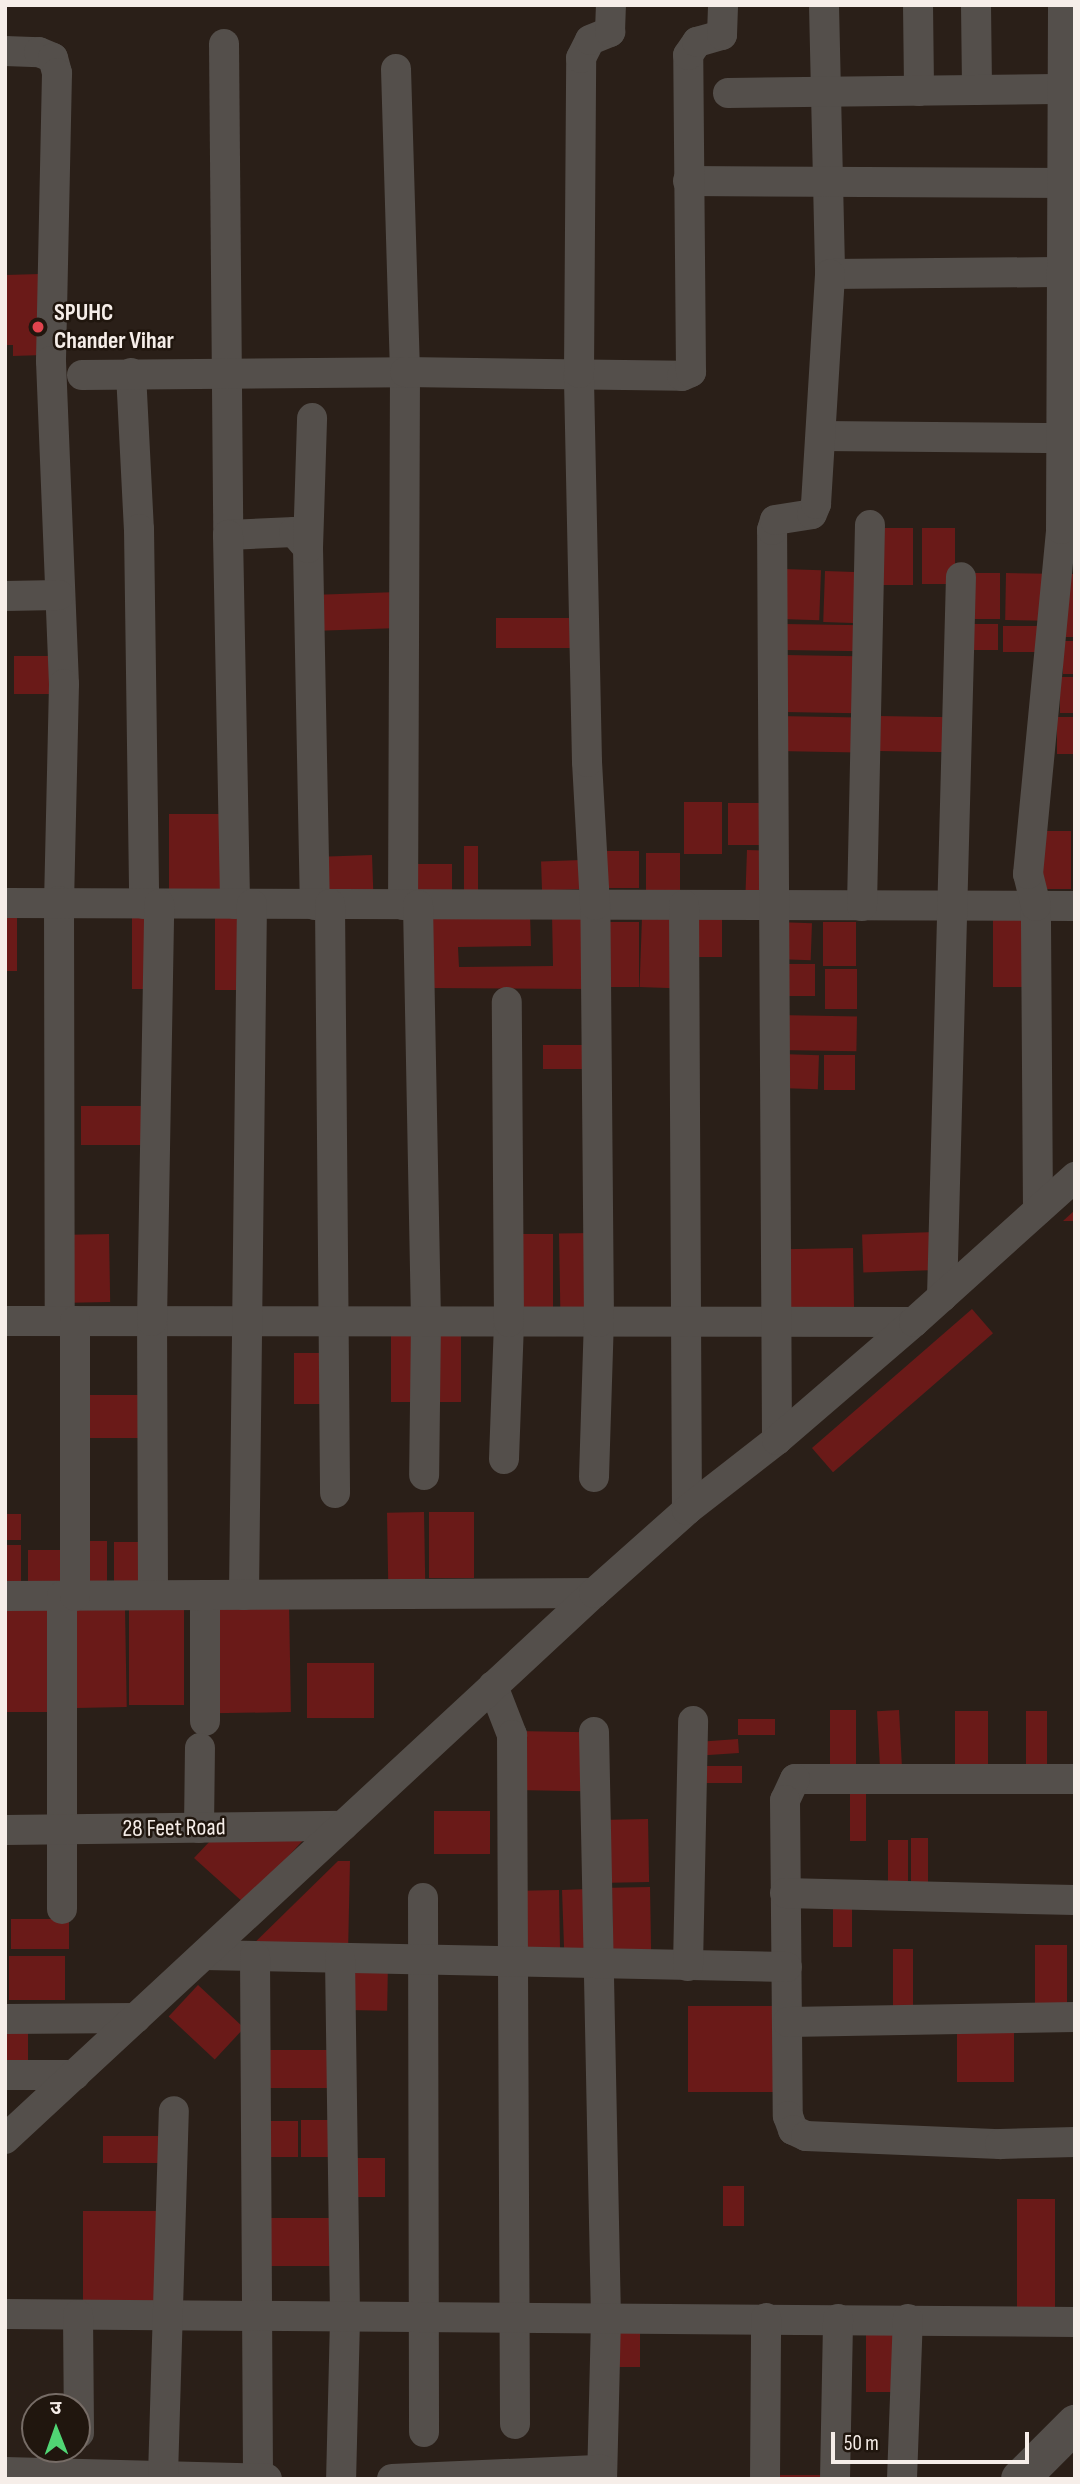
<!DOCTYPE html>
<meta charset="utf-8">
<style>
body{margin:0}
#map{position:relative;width:1080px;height:2484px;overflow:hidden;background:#2a1f18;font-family:"Sofia Sans Condensed","Noto Sans Devanagari",sans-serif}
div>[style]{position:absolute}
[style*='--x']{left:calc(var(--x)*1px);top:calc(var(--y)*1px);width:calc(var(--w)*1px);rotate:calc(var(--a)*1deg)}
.building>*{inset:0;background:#6a1a18;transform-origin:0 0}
.minor>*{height:30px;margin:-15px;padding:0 15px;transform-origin:15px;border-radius:15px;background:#544f4b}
.tertiary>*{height:38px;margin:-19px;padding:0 19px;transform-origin:19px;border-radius:19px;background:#544f4b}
.dots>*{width:19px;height:19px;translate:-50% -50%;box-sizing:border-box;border:4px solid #20160e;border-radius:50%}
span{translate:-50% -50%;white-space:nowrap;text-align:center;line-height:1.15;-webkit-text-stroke:5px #20160e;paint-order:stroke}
.poi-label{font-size:24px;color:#f6eee9;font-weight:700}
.left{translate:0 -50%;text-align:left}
.street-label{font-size:24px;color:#f6eee9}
.frame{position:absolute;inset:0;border:7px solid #f6eee9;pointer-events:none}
.north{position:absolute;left:21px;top:2393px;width:70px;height:70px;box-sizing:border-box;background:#20160e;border:2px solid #766c66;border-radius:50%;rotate:359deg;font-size:19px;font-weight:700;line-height:28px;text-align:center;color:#f6eee9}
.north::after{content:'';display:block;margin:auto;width:24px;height:32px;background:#50d674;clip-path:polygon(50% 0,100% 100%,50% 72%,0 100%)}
.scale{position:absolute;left:831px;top:2432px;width:198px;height:32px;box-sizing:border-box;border:4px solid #f6eee9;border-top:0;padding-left:9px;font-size:21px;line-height:24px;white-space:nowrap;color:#f6eee9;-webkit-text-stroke:5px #20160e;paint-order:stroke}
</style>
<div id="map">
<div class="building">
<i style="clip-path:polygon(40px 274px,43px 355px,13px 356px,13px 345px,5px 345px,5px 275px)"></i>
<i style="left:882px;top:528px;width:31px;height:57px"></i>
<i style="left:922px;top:528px;width:33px;height:56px"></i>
<i style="left:783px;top:569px;width:38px;height:50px;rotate:2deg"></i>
<i style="left:825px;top:571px;width:37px;height:51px;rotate:2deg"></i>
<i style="left:964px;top:573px;width:36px;height:46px"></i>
<i style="left:1006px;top:573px;width:41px;height:47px;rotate:1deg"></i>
<i style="left:1061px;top:574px;width:14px;height:63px"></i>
<i style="left:398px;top:592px;width:36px;height:80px;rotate:88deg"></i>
<i style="left:576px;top:618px;width:30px;height:80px;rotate:90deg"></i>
<i style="left:785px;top:624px;width:78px;height:26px;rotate:1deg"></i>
<i style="left:965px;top:624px;width:33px;height:26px"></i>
<i style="left:1003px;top:626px;width:43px;height:26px"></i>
<i style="left:1063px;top:641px;width:12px;height:33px"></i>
<i style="left:785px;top:655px;width:73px;height:57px;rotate:1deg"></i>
<i style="left:59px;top:656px;width:38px;height:45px;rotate:90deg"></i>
<i style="left:1060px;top:677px;width:15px;height:36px"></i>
<i style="left:778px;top:716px;width:80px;height:35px;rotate:1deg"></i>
<i style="left:879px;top:716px;width:75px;height:35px;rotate:1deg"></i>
<i style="left:1057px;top:717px;width:18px;height:37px"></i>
<i style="left:684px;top:802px;width:38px;height:52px"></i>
<i style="left:728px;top:803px;width:40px;height:42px"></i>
<i style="left:227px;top:814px;width:77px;height:58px;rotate:90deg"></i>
<i style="left:1037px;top:831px;width:34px;height:58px"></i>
<i style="left:464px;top:846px;width:14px;height:45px"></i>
<i style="left:747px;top:850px;width:24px;height:42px;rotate:2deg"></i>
<i style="left:605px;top:851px;width:34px;height:37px"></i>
<i style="left:646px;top:853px;width:34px;height:40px"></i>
<i style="left:372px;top:855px;width:35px;height:51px;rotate:88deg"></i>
<i style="left:581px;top:860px;width:29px;height:40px;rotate:88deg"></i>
<i style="left:452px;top:864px;width:28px;height:42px;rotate:90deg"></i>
<i style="left:132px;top:906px;width:24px;height:83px"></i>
<i style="clip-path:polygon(591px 913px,591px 989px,427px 988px,426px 914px,530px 914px,531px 946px,458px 947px,459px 967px,553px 966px,552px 914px)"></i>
<i style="left:688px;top:913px;width:34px;height:44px"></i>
<i style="left:215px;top:914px;width:24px;height:76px"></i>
<i style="left:5px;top:915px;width:12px;height:56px"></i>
<i style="left:642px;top:917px;width:35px;height:70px;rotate:2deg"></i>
<i style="left:1032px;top:918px;width:69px;height:39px;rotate:90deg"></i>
<i style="left:602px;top:922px;width:37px;height:65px"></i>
<i style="left:777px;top:922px;width:35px;height:37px;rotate:2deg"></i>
<i style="left:823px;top:922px;width:33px;height:44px"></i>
<i style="left:781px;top:964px;width:34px;height:32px"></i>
<i style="left:825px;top:969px;width:32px;height:40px"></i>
<i style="left:778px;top:1015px;width:79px;height:35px;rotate:1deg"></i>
<i style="left:543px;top:1045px;width:51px;height:24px"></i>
<i style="left:781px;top:1054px;width:38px;height:34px;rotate:2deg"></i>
<i style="left:824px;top:1055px;width:31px;height:35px"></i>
<i style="left:81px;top:1106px;width:64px;height:39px"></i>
<i style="clip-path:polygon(1075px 1210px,1075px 1221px,1063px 1221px)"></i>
<i style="left:935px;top:1232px;width:38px;height:73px;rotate:88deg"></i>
<i style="left:593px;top:1233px;width:74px;height:34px;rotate:89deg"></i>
<i style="left:109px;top:1234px;width:68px;height:40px;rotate:89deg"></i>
<i style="left:514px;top:1234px;width:39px;height:73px"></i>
<i style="left:853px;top:1248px;width:63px;height:70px;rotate:89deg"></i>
<i style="left:972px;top:1309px;width:32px;height:212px;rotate:49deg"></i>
<i style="left:391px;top:1329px;width:30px;height:73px"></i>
<i style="left:428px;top:1332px;width:33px;height:70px"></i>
<i style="left:294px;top:1353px;width:32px;height:51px"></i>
<i style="left:149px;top:1395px;width:43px;height:72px;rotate:90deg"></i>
<i style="left:424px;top:1512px;width:71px;height:37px;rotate:89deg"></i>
<i style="left:429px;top:1512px;width:45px;height:66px"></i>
<i style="left:5px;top:1514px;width:16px;height:26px"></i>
<i style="left:107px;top:1541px;width:43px;height:27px;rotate:90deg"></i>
<i style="left:114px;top:1542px;width:35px;height:41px"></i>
<i style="left:21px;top:1545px;width:36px;height:16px;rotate:90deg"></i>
<i style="left:28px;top:1550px;width:41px;height:31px"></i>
<i style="left:289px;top:1602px;width:110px;height:79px;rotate:89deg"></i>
<i style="left:129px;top:1606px;width:55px;height:99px"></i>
<i style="left:125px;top:1608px;width:99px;height:51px;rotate:89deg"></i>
<i style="left:5px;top:1609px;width:46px;height:103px"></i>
<i style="left:374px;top:1663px;width:55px;height:67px;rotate:90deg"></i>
<i style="left:830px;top:1710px;width:26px;height:59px"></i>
<i style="left:899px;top:1710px;width:60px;height:22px;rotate:87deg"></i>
<i style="left:955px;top:1711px;width:33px;height:56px"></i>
<i style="left:1026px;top:1711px;width:21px;height:55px"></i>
<i style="left:775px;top:1719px;width:16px;height:37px;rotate:90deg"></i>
<i style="left:516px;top:1731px;width:71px;height:59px;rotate:1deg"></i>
<i style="left:738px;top:1739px;width:14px;height:38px;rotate:86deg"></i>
<i style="left:742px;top:1766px;width:17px;height:37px;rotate:90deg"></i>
<i style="left:850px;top:1789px;width:16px;height:52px"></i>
<i style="left:434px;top:1811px;width:56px;height:43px"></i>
<i style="left:648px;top:1819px;width:63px;height:38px;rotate:89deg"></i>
<i style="clip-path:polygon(306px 1837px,245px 1904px,194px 1858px,211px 1840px)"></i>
<i style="left:911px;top:1838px;width:17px;height:53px"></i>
<i style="left:888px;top:1840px;width:20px;height:54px"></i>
<i style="clip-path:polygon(338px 1861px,350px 1861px,348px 1954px,245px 1952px)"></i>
<i style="left:650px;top:1887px;width:66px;height:38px;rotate:89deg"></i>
<i style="left:588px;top:1889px;width:70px;height:26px;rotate:88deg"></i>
<i style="left:559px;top:1890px;width:68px;height:37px;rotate:89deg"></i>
<i style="left:833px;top:1903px;width:19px;height:44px"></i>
<i style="left:69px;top:1919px;width:30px;height:58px;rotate:90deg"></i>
<i style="left:1035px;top:1945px;width:32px;height:66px"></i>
<i style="left:893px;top:1949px;width:20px;height:61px"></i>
<i style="left:9px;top:1956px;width:56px;height:44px"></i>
<i style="left:348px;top:1961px;width:40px;height:49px;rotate:1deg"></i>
<i style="left:198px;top:1985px;width:63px;height:43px;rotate:43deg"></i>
<i style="left:688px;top:2006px;width:93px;height:86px"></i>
<i style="left:957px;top:2024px;width:57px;height:58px"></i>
<i style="left:28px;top:2030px;width:35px;height:23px;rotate:90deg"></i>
<i style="left:332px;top:2050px;width:38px;height:67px;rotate:90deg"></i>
<i style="left:301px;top:2120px;width:37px;height:37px"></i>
<i style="left:258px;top:2121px;width:40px;height:36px"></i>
<i style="left:103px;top:2136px;width:64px;height:27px"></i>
<i style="left:348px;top:2158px;width:37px;height:39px"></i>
<i style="left:723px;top:2186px;width:21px;height:40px"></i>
<i style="left:1017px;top:2199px;width:38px;height:112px"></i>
<i style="left:163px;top:2211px;width:96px;height:80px;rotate:90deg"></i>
<i style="left:259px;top:2218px;width:77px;height:48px"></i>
<i style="left:866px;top:2327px;width:32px;height:65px"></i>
<i style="left:614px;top:2328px;width:26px;height:39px"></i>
<i style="left:768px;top:2475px;width:64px;height:4px"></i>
</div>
<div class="minor">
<i style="--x:824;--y:5;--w:269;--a:88.7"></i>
<i style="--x:830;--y:274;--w:245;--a:-0.5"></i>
<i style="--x:918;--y:5;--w:86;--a:89.3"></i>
<i style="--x:976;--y:5;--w:85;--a:89.3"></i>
<i style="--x:224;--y:44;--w:491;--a:89.5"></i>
<i style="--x:228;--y:535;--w:66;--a:-2.6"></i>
<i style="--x:294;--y:532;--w:21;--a:49"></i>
<i style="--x:308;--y:548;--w:357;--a:88.9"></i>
<i style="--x:5;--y:51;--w:34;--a:2"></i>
<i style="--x:39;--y:52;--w:15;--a:23"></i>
<i style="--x:53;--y:58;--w:16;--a:75"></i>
<i style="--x:57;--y:73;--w:288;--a:91.2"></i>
<i style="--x:51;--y:361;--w:323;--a:87.7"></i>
<i style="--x:64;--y:684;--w:217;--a:91.3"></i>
<i style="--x:59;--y:901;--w:420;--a:89.9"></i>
<i style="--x:396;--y:69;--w:303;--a:88.3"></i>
<i style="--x:405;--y:372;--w:533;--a:90.21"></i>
<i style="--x:728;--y:93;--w:347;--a:-0.7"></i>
<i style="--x:688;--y:181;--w:387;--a:0.3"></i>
<i style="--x:131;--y:373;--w:156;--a:87.1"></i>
<i style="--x:139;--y:529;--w:375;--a:89.2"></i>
<i style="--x:82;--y:375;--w:323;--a:-0.5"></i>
<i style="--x:405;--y:372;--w:277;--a:0.8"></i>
<i style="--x:682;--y:376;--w:10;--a:-24"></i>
<i style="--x:691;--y:372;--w:317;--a:-90.5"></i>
<i style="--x:688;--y:55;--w:16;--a:-55"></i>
<i style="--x:697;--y:42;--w:26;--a:-16"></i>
<i style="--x:722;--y:35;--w:30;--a:-88"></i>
<i style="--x:822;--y:436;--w:253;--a:0.5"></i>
<i style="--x:228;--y:535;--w:369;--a:88.9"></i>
<i style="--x:308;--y:548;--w:130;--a:-88.2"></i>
<i style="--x:5;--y:596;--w:54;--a:-1.1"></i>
<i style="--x:5;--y:903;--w:1070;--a:0.16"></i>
<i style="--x:330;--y:904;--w:589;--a:89.51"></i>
<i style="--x:418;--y:905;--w:417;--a:88.9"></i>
<i style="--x:426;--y:1322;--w:153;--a:90.7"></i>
<i style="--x:684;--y:905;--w:605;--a:89.72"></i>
<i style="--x:862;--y:906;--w:381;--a:-88.8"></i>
<i style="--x:1038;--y:1210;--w:304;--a:-90.4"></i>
<i style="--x:1036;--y:906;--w:33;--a:-104"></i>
<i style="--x:1028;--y:874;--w:347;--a:-84.5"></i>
<i style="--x:1061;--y:529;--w:524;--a:-89.78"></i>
<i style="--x:942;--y:1297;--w:720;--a:-88.49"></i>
<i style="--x:5;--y:1321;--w:909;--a:0.06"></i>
<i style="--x:777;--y:1440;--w:910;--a:-90.31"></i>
<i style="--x:772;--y:530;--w:10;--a:-73"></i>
<i style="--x:775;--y:520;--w:37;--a:-9"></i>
<i style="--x:812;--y:514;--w:11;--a:-68"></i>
<i style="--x:816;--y:504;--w:230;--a:-86.5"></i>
<i style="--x:504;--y:1459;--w:137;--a:-87.9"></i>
<i style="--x:509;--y:1322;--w:320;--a:-90.4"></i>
<i style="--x:594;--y:1477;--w:155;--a:-88.2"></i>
<i style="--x:599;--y:1322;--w:417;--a:-90.5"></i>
<i style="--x:595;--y:905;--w:143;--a:-93.2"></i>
<i style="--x:587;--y:762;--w:389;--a:-91.2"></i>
<i style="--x:579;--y:373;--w:315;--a:-89.6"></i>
<i style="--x:581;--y:58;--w:20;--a:-63"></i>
<i style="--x:590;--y:40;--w:22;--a:-22"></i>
<i style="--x:610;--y:32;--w:27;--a:-88"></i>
<i style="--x:153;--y:1595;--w:274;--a:-90.2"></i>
<i style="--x:152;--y:1321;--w:417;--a:-89"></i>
<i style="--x:205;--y:1595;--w:126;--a:90"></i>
<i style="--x:244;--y:1595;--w:691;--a:-89.34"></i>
<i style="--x:5;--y:1596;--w:589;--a:-0.29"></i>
<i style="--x:62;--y:1596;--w:313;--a:90"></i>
<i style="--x:75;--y:1596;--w:275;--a:-90"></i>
<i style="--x:493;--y:1686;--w:53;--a:68.8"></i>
<i style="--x:512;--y:1735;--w:689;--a:89.75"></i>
<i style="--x:594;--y:1732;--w:586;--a:88.83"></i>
<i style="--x:606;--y:2318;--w:161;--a:91.4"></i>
<i style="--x:1075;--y:1779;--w:280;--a:180"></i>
<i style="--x:795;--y:1779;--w:23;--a:115"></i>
<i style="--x:785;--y:1800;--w:316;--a:89.5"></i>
<i style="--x:788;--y:2116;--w:15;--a:70"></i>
<i style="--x:793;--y:2130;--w:14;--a:25"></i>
<i style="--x:806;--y:2136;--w:194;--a:2.4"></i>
<i style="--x:1000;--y:2144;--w:75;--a:-1.5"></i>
<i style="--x:199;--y:1828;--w:80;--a:-89.3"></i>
<i style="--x:5;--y:1830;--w:338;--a:-0.7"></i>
<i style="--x:785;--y:1893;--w:290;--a:1.4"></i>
<i style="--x:423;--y:1898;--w:534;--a:89.89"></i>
<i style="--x:204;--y:1955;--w:583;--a:1.18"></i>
<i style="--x:255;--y:1956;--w:523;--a:89.67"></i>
<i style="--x:340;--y:1958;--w:361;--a:89.2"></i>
<i style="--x:345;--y:2319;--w:160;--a:91.4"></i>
<i style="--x:688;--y:1966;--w:245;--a:-88.8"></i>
<i style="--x:5;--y:2019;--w:131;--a:-0.4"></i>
<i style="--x:788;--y:2022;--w:287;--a:-1"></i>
<i style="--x:5;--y:2075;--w:70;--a:0"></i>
<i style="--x:5;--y:2139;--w:803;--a:-42.83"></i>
<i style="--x:594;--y:1593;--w:125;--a:-41.7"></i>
<i style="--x:687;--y:1510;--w:114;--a:-37.9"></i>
<i style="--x:777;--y:1440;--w:181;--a:-40.7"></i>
<i style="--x:914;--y:1322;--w:217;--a:-42"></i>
<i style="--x:5;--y:2314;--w:1070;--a:0.43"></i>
<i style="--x:78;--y:2315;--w:118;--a:89.5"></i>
<i style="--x:5;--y:2472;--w:262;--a:1.5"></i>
<i style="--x:163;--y:2476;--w:365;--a:-88.3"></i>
<i style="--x:392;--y:2479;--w:210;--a:-2.5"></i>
<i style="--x:765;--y:2479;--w:161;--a:-89.6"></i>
<i style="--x:835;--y:2479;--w:160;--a:-88.9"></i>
<i style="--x:902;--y:2479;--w:160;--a:-87.9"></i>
</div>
<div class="tertiary">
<i style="--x:1020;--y:2479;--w:78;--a:-45"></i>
</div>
<div class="dots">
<i style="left:38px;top:327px;background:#e0444e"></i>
</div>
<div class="poi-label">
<span class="left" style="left:54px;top:327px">SPUHC<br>Chander Vihar</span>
</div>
<div class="street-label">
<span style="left:174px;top:1828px;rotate:-1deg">28 Feet Road</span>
</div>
<div class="frame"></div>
<div class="north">उ</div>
<div class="scale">50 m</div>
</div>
